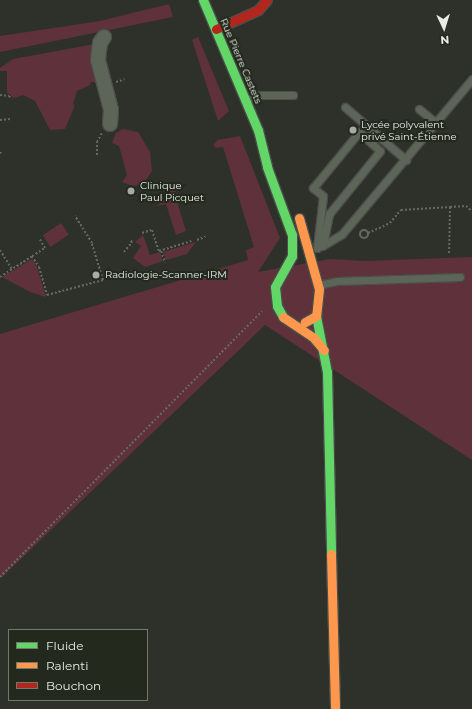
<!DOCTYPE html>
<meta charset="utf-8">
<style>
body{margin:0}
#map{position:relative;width:472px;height:709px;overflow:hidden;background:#2d312a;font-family:Montserrat,sans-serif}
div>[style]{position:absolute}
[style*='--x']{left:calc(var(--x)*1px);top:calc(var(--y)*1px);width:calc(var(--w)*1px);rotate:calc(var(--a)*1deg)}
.green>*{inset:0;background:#5f313a;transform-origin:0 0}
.path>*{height:2px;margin-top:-1px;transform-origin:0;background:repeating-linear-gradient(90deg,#646a60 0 2px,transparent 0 4px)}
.path>.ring{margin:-1px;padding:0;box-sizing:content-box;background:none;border:2px solid #646a60;border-radius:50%}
.roads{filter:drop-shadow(1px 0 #4b4e49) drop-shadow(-1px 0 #4b4e49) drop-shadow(0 1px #4b4e49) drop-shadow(0 -1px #4b4e49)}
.lane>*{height:7px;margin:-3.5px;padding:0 3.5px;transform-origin:3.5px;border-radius:3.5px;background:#5d6558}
.street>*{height:14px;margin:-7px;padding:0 7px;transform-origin:7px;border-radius:7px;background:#5d6558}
.fast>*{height:9px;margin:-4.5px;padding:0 4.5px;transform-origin:4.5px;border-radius:4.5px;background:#63d668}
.slow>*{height:9px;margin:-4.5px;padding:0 4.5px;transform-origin:4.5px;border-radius:4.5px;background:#ff974d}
.jam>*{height:9px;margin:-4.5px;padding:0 4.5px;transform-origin:4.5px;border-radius:4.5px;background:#b3261e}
.dots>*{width:11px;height:11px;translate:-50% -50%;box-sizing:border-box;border:2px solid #232a1d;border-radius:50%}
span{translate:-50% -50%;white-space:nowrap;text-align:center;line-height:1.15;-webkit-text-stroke:4px #232a1d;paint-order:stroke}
.street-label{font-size:10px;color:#e8ede4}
.poi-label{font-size:10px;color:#e8ede4}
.left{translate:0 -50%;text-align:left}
.legend{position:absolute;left:8px;top:629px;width:140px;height:72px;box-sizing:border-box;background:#232a1d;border:1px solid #72786d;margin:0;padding:5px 7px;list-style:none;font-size:12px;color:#e8ede4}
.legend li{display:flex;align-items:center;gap:8px;height:20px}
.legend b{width:20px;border:1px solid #72786d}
.north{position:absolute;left:424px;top:8px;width:40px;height:40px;-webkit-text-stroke:3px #232a1d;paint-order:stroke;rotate:176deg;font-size:11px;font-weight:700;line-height:16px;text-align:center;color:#e8ede4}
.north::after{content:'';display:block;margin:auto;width:14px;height:18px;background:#e8ede4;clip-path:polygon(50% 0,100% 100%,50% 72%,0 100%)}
</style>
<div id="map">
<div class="green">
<i style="clip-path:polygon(169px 4px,173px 17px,0 52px,0 36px,100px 21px)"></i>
<i style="clip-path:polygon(198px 37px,229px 111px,218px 121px,192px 40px)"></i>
<i style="clip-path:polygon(95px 44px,99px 83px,91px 82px,90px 85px,77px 91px,73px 104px,75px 105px,65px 129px,50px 130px,35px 101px,23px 95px,14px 98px,7px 93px,7px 71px,0 71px,0 68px,13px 59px)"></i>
<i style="clip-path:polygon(123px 129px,138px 132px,150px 152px,152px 171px,143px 184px,133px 186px,122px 182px,127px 175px,119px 146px,112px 143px,116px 133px)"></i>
<i style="clip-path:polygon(240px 136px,280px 238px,258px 272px,330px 259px,365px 261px,472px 257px,472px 460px,265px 325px,0 579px,0 334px,248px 260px,246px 250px,254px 247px,223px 147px,216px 148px,213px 145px,218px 140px)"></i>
<i style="clip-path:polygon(178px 183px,182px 184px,183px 189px,174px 192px,186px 231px,176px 235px,166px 204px,157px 206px)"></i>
<i style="left:61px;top:223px;width:14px;height:22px;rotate:56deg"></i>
<i style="clip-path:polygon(143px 235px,150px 255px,160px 252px,163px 261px,145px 267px,133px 258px,141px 246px,135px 242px)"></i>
<i style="clip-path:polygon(196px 242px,187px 254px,166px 260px,163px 252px)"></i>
<i style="clip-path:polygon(32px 259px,37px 267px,46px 297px,30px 292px,2px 277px)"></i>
</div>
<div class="path">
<i style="--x:116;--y:82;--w:9;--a:-18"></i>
<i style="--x:0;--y:95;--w:9;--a:6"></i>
<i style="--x:9;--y:96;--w:4;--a:45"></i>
<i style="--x:0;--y:120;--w:10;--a:-6"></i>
<i style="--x:0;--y:152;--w:3;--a:45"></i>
<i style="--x:97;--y:155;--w:13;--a:-90"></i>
<i style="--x:97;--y:142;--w:10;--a:-61"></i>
<i style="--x:450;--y:207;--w:16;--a:-4"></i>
<i style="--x:466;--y:206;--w:8;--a:40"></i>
<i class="ring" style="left:360px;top:230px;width:6px;height:6px"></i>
<i style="--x:142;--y:233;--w:10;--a:-17"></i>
<i style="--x:152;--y:230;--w:22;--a:72"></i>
<i style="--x:159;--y:251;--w:34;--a:-17"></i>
<i style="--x:368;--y:233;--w:24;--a:-24"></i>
<i style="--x:390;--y:223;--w:17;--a:-50"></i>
<i style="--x:401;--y:210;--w:49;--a:-3.5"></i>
<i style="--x:450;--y:207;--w:47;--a:91.2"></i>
<i style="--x:197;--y:240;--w:9;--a:-21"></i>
<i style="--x:0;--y:250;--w:22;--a:58"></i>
<i style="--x:161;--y:251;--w:12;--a:70"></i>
<i style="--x:124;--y:252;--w:13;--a:-51"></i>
<i style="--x:132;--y:242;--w:3;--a:-135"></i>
<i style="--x:32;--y:256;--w:15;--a:-32"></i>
<i style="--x:45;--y:248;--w:12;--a:-121"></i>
<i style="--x:0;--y:277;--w:38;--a:-33"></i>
<i style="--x:32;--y:256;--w:13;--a:58"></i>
<i style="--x:39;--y:267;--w:29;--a:74"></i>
<i style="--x:47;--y:295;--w:58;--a:-15"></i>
<i style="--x:103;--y:280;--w:39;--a:-107"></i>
<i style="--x:92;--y:243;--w:32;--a:-122"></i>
<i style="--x:0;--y:577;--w:373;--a:-45.4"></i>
</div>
<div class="roads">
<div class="lane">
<i style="--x:247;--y:100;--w:12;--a:-24"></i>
<i style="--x:258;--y:95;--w:35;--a:0"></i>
<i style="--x:345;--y:107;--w:81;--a:41"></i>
<i style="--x:419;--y:109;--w:22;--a:39"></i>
<i style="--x:322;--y:246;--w:23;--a:-31"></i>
<i style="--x:342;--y:234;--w:202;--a:-50"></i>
<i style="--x:317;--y:248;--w:52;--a:-83.4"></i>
<i style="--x:323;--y:196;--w:13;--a:-141"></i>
<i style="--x:313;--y:188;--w:72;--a:-50.6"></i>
<i style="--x:359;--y:132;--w:28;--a:42"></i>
<i style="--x:380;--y:151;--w:81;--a:129"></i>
<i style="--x:329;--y:214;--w:32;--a:101"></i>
<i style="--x:318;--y:285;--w:19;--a:-12"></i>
<i style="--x:337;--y:281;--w:123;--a:-1.9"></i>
</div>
<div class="street">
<i style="--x:104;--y:37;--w:7;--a:124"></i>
<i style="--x:100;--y:43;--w:17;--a:97"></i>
<i style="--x:98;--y:60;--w:52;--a:75.4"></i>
<i style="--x:111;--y:110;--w:14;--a:94"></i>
</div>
<div class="fast">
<i style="--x:203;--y:0;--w:141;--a:67.1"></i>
<i style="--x:258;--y:130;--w:38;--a:76"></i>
<i style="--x:267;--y:167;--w:72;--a:69.8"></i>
<i style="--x:292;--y:235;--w:21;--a:90"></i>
<i style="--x:292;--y:256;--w:35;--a:119"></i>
<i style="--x:275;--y:287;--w:19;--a:84"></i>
<i style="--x:277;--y:306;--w:13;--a:61"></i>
<i style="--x:316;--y:316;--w:57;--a:78.9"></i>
<i style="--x:327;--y:372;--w:182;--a:88.7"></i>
</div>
<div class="slow">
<i style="--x:299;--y:218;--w:74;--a:74.3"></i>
<i style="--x:319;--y:289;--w:27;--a:96"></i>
<i style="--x:316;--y:316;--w:13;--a:151"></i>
<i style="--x:283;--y:317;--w:36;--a:34"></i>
<i style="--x:313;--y:337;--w:17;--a:50"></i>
<i style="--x:331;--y:554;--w:155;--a:88.5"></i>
</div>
<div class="jam">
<i style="--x:216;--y:29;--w:46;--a:-24.3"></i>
<i style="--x:258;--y:10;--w:13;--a:-48"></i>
</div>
</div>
<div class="dots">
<i style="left:353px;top:130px;background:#a7aba3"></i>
<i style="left:131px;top:191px;background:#a7aba3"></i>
<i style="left:96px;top:275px;background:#a7aba3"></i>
</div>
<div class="street-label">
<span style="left:241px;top:61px;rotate:67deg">Rue Pierre Castets</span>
</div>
<div class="poi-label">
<span class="left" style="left:361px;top:130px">Lycée polyvalent<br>privé Saint-Étienne</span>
<span class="left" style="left:140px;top:191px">Clinique<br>Paul Picquet</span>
<span class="left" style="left:105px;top:275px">Radiologie-Scanner-IRM</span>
</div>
<ul class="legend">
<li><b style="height:5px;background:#63d668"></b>Fluide</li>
<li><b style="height:5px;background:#ff974d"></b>Ralenti</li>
<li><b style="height:5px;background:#b3261e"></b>Bouchon</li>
</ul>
<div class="north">N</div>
</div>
